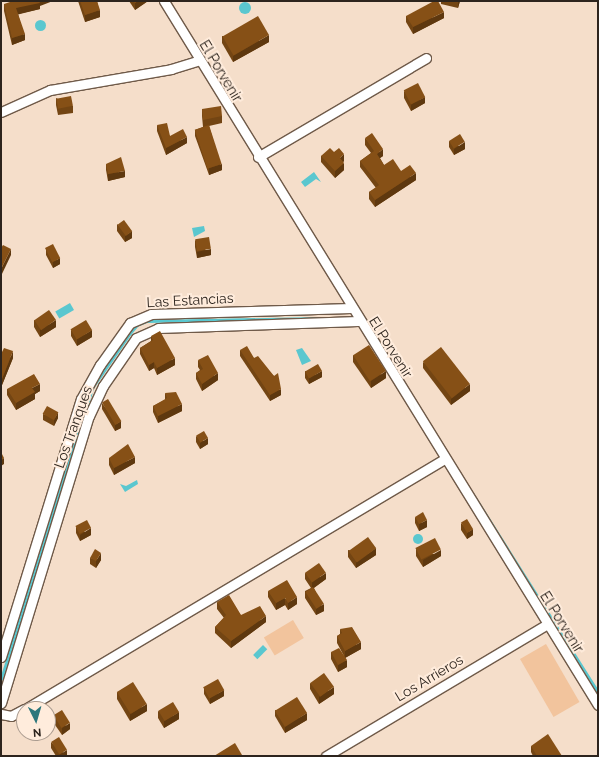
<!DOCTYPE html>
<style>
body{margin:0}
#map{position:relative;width:599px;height:757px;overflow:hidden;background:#f5deca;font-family:Raleway,sans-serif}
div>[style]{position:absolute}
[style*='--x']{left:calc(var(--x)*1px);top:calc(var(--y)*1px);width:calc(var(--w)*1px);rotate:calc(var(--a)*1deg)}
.green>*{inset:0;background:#f2c49d;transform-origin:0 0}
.water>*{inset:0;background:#5ac7cf;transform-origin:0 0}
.round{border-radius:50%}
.stream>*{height:2.5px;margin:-1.25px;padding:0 1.25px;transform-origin:1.25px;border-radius:1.25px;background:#5ac7cf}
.roads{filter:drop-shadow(1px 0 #6f5a49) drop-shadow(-1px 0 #6f5a49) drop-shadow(0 1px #6f5a49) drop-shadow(0 -1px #6f5a49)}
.minor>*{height:9px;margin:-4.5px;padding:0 4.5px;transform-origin:4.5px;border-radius:4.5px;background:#fff}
.wall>*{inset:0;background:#734513}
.shaded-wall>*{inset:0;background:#5e380f}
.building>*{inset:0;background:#865016;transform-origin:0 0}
span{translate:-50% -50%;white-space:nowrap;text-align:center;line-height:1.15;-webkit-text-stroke:4px #ffecdc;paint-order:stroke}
.street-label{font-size:14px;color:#2d241d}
.frame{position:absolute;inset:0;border:2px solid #2d241d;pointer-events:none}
.north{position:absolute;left:16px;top:701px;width:40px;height:40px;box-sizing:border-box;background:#ffecdc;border:1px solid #ab9c90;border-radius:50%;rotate:175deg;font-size:11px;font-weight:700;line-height:16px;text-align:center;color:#2d241d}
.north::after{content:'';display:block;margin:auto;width:14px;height:18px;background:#2d777c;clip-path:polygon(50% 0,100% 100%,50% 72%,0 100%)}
</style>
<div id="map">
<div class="green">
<i style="left:293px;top:620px;width:21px;height:34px;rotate:59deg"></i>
<i style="left:546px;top:644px;width:67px;height:30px;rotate:60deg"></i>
</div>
<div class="water">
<i class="round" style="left:239px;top:2px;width:12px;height:12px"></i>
<i class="round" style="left:34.5px;top:19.5px;width:11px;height:11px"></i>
<i style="clip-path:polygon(314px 172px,321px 182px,316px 179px,305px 187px,301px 182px)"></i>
<i style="clip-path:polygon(204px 226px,205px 231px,194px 237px,192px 228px)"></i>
<i style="left:70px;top:303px;width:8px;height:17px;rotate:60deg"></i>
<i style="clip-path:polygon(302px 348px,311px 361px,302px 365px,296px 350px)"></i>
<i style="clip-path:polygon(137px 480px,138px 484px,125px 492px,120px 484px,126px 486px)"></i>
<i class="round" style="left:413px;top:534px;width:10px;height:10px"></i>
<i style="left:263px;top:645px;width:6px;height:14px;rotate:45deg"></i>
</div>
<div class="stream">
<i style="--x:473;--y:494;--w:234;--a:57.7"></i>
<i style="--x:1;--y:679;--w:305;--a:-72.6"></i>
<i style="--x:92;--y:388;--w:67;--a:-55.4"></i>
<i style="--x:130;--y:333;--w:11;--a:-49"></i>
<i style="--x:137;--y:325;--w:11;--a:-22"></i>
<i style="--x:147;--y:321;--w:170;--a:-1"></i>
</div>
<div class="roads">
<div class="minor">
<i style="--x:164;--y:1;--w:827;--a:58.35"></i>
<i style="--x:1;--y:112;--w:54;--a:-24.2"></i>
<i style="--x:50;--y:90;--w:123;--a:-9.8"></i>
<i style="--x:171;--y:69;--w:28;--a:-17"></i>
<i style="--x:258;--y:157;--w:195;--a:-30.5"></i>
<i style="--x:1;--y:657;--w:270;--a:-72.8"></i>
<i style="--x:81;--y:399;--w:39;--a:-61"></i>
<i style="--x:100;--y:365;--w:52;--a:-54.5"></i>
<i style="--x:130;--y:323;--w:23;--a:-23"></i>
<i style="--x:151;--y:314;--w:200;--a:-1.7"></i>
<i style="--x:1;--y:703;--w:300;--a:-73"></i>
<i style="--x:89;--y:416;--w:33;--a:-65"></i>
<i style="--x:103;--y:386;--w:58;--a:-55.5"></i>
<i style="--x:136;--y:338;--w:24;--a:-24"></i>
<i style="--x:158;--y:328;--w:200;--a:-2"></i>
<i style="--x:25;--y:709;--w:488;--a:-30.8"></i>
<i style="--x:1;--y:714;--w:10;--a:11"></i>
<i style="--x:11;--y:716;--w:15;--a:-28"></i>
<i style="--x:326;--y:756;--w:257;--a:-30.8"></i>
</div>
</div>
<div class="wall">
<i style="clip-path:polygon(78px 1px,97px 1px,100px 17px,85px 22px)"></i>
<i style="clip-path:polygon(129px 1px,148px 1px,135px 10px)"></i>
<i style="clip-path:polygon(441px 1px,460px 1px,458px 8px,441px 4px)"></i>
<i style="clip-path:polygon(4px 4px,40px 6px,40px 9px,18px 14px,25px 40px,12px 45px,4px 11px)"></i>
<i style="clip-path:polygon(406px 16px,444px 18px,413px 34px,406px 22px)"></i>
<i style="clip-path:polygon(222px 36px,269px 42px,233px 62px,222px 43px)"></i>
<i style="clip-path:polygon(404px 91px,425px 103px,411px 111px,404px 98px)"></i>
<i style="clip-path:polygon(56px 98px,73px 106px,73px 113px,58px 115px,56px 105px)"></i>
<i style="clip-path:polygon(202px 109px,222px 116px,222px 123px,209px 126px,222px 170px,209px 175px,195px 136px,195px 130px,203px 127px,202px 116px)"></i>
<i style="clip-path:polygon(157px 125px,170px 136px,187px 143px,166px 155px,157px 131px)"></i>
<i style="clip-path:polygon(365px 138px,383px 156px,380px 158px,384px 165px,401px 171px,416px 180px,375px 207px,369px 199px,369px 192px,376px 188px,360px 167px,360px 161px,371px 153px,365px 145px)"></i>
<i style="clip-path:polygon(449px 141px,465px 149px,454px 155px,449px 147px)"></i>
<i style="clip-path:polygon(334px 152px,344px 161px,343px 162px,344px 170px,335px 178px,321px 162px,321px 156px)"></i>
<i style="clip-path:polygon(106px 164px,125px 177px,108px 181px,106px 170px)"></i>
<i style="clip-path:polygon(117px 224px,132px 238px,125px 242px,117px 231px)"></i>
<i style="clip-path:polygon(195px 240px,211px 255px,197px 258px,195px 247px)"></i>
<i style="clip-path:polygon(46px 249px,60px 264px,53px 268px,46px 255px)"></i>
<i style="clip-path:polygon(34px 320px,56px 327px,40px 337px,34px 327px)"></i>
<i style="clip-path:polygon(71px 330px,92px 337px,77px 346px,71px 336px)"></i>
<i style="clip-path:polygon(151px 336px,175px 365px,157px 375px,154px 368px,149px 371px,140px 354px,140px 348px,151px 341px)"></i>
<i style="clip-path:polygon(240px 350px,254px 358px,274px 376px,281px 395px,270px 401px,240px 356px)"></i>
<i style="clip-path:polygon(1px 354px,13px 358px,2px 385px,1px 385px)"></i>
<i style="clip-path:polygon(353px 355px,386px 378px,371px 388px,353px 362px)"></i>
<i style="clip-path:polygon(198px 360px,218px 380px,202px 391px,196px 379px,196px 373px,200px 370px,198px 367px)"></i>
<i style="clip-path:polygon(423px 362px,470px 391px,451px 405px,423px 368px)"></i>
<i style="clip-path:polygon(305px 371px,322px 377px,309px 384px,305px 378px)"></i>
<i style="clip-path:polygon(7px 389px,40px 391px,35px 394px,35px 399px,16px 410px,7px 395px)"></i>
<i style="clip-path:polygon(165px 393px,182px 411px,158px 423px,153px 412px,153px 406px,165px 400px)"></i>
<i style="clip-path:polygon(102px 403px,121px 428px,115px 431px,102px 409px)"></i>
<i style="clip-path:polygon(43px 414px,58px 418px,54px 426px,43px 420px)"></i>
<i style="clip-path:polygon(196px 436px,208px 444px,200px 449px,196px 442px)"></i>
<i style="clip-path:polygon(109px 458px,135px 463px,114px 475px,109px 465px)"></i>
<i style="clip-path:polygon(415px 517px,427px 527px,419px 531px,415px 523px)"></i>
<i style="clip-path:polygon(461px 523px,473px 535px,467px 539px,461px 530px)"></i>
<i style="clip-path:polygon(76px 527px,91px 535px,80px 541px,76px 533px)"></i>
<i style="clip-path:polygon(416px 549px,441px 556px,423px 567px,416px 556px)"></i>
<i style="clip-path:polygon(348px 550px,376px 555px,356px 568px,348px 557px)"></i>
<i style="clip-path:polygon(90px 558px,101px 560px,96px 568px,90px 564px)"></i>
<i style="clip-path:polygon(305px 573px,326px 579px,314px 588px,324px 611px,316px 615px,305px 598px,305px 591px,311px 588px,305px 579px)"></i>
<i style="clip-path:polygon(268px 591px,297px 604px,288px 610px,285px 605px,276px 610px,268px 597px)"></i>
<i style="clip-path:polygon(217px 602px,241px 615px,266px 622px,231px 648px,215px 633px,215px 627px,224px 618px,217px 609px)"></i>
<i style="clip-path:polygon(340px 629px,361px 649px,345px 658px,347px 667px,338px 672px,331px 659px,331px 652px,344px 656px,337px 643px,337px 636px,340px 634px)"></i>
<i style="clip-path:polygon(310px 683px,334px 694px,319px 704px,310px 689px)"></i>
<i style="clip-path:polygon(204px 688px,224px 696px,210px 704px,204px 694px)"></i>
<i style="clip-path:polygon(117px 692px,147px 711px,130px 721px,117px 699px)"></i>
<i style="clip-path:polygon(275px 710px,307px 720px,285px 733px,275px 716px)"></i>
<i style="clip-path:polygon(158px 711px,179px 719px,164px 728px,158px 718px)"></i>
<i style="clip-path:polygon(53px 715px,70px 729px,62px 735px,53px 722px)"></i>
<i style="clip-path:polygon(51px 742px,67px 756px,56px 756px,51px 748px)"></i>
<i style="clip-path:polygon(531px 746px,562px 756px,533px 756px,531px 752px)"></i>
</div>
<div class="shaded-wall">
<i style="clip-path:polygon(38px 1px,53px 1px,40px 6px,40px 9px,16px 15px,16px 8px)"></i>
<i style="clip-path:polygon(138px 1px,148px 1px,135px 10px,135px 3px)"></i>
<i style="clip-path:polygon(458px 1px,460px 1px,458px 8px)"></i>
<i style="clip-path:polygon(100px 10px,100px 17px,85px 22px,85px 15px)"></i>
<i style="clip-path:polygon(444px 12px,444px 18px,413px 34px,413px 27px)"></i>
<i style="clip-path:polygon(25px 34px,25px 40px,12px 45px,12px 38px)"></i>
<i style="clip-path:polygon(269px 35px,269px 42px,233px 62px,233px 56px)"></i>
<i style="clip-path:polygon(425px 97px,425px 103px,411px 111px,411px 104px)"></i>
<i style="clip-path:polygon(187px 137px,187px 143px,166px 155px,166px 148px)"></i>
<i style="clip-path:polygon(465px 142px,465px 149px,454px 155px,454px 149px)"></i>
<i style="clip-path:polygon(383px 149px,383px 156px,377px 160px,377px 154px)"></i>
<i style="clip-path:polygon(344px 154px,344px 161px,340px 165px,340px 158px)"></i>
<i style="clip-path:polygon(344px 163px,344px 170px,335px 178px,335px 171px)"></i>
<i style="clip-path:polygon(222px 164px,222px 170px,209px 175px,209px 168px)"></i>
<i style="clip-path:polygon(125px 171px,125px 177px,108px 181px,108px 174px)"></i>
<i style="clip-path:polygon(416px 173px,416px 180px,375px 207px,375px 200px)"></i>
<i style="clip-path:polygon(2px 221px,2px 227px,1px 230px,1px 223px)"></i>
<i style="clip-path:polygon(132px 231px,132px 238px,125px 242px,125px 236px)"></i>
<i style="clip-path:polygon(11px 249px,11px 255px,1px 276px,1px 269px)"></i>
<i style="clip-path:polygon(211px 249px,211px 255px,197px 258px,197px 252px)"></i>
<i style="clip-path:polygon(60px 258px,60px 264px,53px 268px,53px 262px)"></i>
<i style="clip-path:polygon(56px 320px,56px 327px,40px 337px,40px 330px)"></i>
<i style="clip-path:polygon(92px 330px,92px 337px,77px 346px,77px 339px)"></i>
<i style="clip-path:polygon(13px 351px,13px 358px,2px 385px,2px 379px)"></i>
<i style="clip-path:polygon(175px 358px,175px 365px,157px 375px,157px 368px)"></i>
<i style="clip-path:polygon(154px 362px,154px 368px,149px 371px,149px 365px)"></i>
<i style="clip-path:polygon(322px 371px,322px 377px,309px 384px,309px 378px)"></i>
<i style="clip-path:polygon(386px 371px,386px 378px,371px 388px,371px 381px)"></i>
<i style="clip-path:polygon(218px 373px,218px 380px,202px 391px,202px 384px)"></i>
<i style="clip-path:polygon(40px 384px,40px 391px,35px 394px,35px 399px,16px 410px,16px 403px,32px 388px)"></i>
<i style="clip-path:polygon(470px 384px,470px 391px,451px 405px,451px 399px)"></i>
<i style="clip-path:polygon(281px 389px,281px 395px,270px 401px,270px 395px)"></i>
<i style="clip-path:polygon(182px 404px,182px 411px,158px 423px,158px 416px)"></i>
<i style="clip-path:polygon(58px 412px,58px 418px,54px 426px,54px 420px)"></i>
<i style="clip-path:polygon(121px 421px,121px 428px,115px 431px,115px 425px)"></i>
<i style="clip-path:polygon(208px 438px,208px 444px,200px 449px,200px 443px)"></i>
<i style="clip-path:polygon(135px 457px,135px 463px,114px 475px,114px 468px)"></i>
<i style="clip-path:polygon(4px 458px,4px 464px,1px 466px,1px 460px)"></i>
<i style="clip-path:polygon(427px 520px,427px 527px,419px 531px,419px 524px)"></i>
<i style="clip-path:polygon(91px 528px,91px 535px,80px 541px,80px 535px)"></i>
<i style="clip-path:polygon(473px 529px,473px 535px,467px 539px,467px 533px)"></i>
<i style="clip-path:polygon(376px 548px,376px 555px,356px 568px,356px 562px)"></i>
<i style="clip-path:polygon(441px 550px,441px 556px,423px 567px,423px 560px)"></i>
<i style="clip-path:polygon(101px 553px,101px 560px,96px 568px,96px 561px)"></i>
<i style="clip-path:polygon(326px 573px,326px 579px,312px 589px,312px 582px)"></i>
<i style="clip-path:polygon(297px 597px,297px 604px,288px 610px,288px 603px)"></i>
<i style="clip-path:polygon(285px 598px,285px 605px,276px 610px,276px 603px)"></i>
<i style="clip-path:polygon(324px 604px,324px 611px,316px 615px,316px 609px)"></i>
<i style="clip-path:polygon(266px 616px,266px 622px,231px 648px,231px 641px)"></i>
<i style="clip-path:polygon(361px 642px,361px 649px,345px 658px,345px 651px)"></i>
<i style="clip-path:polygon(347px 660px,347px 667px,338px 672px,338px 665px)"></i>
<i style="clip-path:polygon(334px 687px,334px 694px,319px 704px,319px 697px)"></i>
<i style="clip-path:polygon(224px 690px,224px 696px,210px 704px,210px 698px)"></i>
<i style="clip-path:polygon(147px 704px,147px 711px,130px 721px,130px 714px)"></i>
<i style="clip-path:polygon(179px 712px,179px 719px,164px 728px,164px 721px)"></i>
<i style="clip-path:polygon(307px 713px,307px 720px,285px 733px,285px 726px)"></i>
<i style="clip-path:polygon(70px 723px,70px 729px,62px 735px,62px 728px)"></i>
<i style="clip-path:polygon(67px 750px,67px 756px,59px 756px,59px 755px)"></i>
</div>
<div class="building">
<i style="clip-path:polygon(13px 1px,39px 1px,40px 3px,16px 8px,25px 34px,12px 38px,4px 4px)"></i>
<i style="clip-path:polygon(80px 1px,97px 1px,100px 10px,85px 15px)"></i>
<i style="clip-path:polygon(133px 1px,138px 1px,135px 3px)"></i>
<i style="clip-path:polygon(434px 1px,438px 1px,444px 12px,413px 27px,406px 16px)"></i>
<i style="left:258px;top:16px;width:22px;height:41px;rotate:60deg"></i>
<i style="left:418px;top:83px;width:16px;height:16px;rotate:63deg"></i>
<i style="left:71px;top:96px;width:10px;height:15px;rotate:79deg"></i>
<i style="clip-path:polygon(221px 106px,222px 116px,203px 120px,202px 109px)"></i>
<i style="clip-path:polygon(167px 123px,170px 136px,183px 129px,187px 137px,166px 148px,157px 125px)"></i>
<i style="left:209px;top:125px;width:41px;height:15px;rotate:72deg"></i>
<i style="clip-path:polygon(372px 133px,383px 149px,377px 154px,384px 165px,393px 159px,401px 171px,410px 165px,416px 173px,375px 200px,369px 192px,379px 185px,360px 161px,374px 151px,365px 138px)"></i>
<i style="left:460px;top:134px;width:9px;height:13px;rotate:58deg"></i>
<i style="clip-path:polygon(330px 148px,334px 152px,339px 148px,344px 154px,340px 158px,344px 163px,335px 171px,321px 156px)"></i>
<i style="clip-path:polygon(121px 157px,125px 171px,108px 174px,106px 164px)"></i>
<i style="left:124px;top:220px;width:14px;height:8px;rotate:54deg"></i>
<i style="left:209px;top:237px;width:12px;height:14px;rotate:81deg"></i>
<i style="left:53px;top:244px;width:16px;height:9px;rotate:63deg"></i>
<i style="clip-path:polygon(3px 245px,11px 249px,1px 269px,1px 248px)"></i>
<i style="left:49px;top:310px;width:12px;height:18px;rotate:55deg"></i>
<i style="left:86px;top:320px;width:12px;height:18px;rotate:59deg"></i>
<i style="clip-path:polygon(160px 331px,175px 358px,157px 368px,154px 362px,149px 365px,140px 348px,153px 340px,151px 336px)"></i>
<i style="left:369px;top:345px;width:31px;height:19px;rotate:57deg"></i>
<i style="clip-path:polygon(247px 346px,254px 358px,258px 356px,274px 376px,278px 373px,281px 389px,270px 395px,240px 350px)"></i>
<i style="left:441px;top:347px;width:47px;height:23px;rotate:52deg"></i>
<i style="clip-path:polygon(4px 348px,13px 351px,2px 379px,1px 378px,1px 354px)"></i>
<i style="clip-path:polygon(208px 355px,218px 373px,202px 384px,196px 373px,203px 369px,198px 360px)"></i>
<i style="left:318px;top:364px;width:8px;height:15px;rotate:60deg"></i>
<i style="clip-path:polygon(34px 374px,40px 384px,32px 388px,35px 392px,16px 403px,7px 389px)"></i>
<i style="clip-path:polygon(176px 392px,182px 404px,158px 416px,153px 406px,167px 398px,165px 393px)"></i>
<i style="left:108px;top:399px;width:26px;height:7px;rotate:59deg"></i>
<i style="left:47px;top:406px;width:13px;height:9px;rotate:29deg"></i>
<i style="left:204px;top:431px;width:8px;height:9px;rotate:60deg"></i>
<i style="clip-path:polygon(128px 444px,135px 457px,114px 468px,109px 458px)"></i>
<i style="clip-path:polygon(1px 452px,4px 458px,1px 460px)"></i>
<i style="clip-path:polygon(423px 512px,427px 520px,419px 524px,415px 517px)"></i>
<i style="left:467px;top:519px;width:12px;height:7px;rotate:59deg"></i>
<i style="left:87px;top:520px;width:9px;height:13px;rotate:63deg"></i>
<i style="left:368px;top:537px;width:14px;height:24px;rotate:54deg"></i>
<i style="left:435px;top:538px;width:13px;height:22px;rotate:63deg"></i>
<i style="clip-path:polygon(95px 549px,101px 553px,96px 561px,90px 558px)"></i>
<i style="left:319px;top:563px;width:12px;height:17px;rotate:55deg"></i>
<i style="clip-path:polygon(287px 580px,297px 597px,288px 603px,285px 598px,276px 603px,268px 591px)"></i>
<i style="left:313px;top:587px;width:20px;height:9px;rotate:57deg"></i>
<i style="clip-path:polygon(229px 595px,241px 615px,260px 606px,266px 616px,231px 641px,215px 627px,226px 615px,217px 602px)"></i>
<i style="clip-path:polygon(352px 627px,361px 642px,345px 651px,337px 636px,342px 633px,340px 629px)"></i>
<i style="clip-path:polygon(339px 648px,347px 660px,338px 665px,331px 652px)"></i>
<i style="left:324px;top:673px;width:17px;height:17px;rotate:54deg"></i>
<i style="left:218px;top:679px;width:13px;height:17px;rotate:61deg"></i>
<i style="left:133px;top:682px;width:26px;height:19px;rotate:58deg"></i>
<i style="left:297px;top:697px;width:19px;height:26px;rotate:58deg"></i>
<i style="left:173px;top:702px;width:12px;height:17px;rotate:59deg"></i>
<i style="left:62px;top:710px;width:15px;height:10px;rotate:58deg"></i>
<i style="clip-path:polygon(548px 734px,562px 756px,537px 756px,531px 746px)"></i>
<i style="left:59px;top:737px;width:15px;height:9px;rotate:58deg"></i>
<i style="clip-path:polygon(235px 743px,242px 755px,240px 756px,214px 756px)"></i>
</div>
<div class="street-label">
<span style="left:221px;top:71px;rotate:59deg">El Porvenir</span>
<span style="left:190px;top:300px;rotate:-3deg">Las Estancias</span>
<span style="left:391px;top:347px;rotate:58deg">El Porvenir</span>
<span style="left:73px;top:427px;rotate:-70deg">Los Tranques</span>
<span style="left:562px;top:622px;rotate:58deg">El Porvenir</span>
<span style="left:429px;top:678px;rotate:-31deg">Los Arrieros</span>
</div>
<div class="frame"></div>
<div class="north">N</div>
</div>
